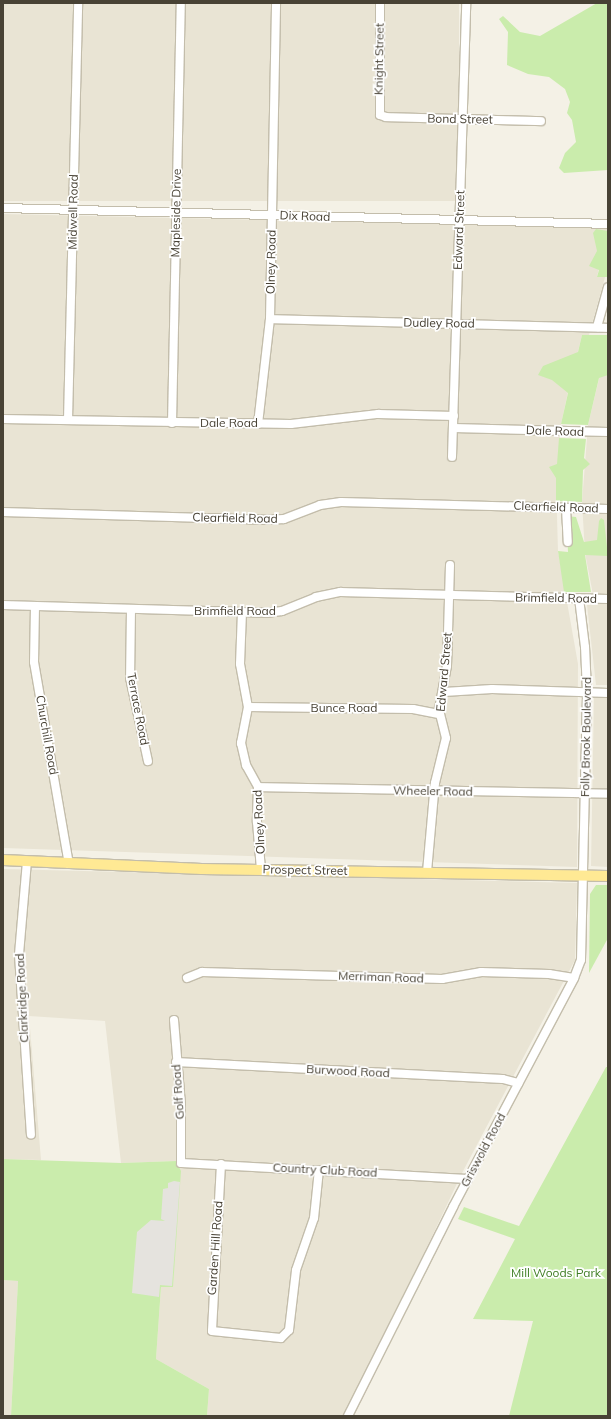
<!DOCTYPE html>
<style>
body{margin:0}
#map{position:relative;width:611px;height:1419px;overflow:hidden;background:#f4f1e6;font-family:Mulish,sans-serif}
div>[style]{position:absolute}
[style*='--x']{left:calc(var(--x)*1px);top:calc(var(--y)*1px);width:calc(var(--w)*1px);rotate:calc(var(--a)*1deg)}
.residential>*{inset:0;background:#e9e4d4;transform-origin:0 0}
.green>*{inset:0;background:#caecac}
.parking>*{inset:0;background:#e5e3de}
.roads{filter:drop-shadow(1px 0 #c3bdab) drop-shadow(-1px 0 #c3bdab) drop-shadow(0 1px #c3bdab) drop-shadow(0 -1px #c3bdab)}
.minor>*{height:8px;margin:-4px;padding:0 4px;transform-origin:4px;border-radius:4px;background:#fff}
.major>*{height:10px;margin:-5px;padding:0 5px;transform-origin:5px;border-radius:5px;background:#ffe994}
span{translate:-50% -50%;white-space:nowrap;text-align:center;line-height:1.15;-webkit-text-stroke:3.5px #fff;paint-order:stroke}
.street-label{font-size:12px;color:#484235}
.park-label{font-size:12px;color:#3f7e24}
.frame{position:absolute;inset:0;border:4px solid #484235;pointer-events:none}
</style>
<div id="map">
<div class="residential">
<i style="left:3px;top:3px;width:456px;height:198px"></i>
<i style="clip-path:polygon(3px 214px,608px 228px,597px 277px,605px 277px,589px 335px,582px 335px,568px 392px,561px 424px,556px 483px,558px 551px,578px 664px,577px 867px,3px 848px)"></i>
<i style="clip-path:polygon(608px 341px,608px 685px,596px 685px,587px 605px,595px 605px,585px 553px,582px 502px,588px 425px)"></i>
<i style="clip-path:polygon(594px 697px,608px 698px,608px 867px,591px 866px)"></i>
<i style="clip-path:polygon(3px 869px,577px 883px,575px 960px,462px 1173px,347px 1416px,207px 1416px,209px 1389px,156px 1359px,161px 1287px,173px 1287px,176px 1161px,121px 1163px,105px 1021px,29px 1016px,41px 1160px,3px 1159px)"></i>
<i style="clip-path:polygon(3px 1280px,18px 1281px,11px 1416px,3px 1416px)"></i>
</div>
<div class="green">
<i style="clip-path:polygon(597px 3px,608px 3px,608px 170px,564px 173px,559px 168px,565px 153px,576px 142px,572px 120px,567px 113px,570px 102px,565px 89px,549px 77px,528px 74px,507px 65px,508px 32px,499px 19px,503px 16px,520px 32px,540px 36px)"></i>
<i style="clip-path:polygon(596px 229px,608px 231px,608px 277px,597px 277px,599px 270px,589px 266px,597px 251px,593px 233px)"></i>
<i style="clip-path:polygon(582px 335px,608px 335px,608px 375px,599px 378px,588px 425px,561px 424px,568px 393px,552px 380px,538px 375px,543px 366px,578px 352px)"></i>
<i style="clip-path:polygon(559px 438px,586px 439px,584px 458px,590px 464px,583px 470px,582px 502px,556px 501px,556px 478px,549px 467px,557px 464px)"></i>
<i style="clip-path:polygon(566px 516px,576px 517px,584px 542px,597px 540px,599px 521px,601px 518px,604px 520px,608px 556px,585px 555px,591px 592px,564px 592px,558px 551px,568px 552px)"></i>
<i style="clip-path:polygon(596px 885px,608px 885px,608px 938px,589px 973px,590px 894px)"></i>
<i style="clip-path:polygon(606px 1067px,608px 1067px,608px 1416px,509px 1416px,533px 1321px,473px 1319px,515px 1239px,458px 1219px,464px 1207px,519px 1226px)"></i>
<i style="clip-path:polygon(3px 1159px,121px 1163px,176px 1161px,181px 1171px,173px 1287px,161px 1287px,156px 1359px,209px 1389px,207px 1416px,11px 1416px,18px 1281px,3px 1280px)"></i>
</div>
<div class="parking">
<i style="clip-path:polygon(174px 1181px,180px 1182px,172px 1286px,160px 1285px,159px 1297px,132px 1293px,137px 1232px,151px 1220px,165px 1221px,161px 1219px,163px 1189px,168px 1188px,168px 1183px)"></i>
</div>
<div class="roads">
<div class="minor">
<i style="--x:380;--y:3;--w:112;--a:90"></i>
<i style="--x:380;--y:115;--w:6;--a:18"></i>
<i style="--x:386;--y:117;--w:155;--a:1.5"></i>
<i style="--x:3;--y:208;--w:605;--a:1.51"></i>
<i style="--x:270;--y:319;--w:338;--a:1.5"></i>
<i style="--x:597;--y:327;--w:41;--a:-74.6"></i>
<i style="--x:3;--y:419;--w:288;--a:1"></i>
<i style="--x:291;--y:424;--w:88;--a:-6.6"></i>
<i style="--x:378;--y:414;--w:76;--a:1.5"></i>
<i style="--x:68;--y:420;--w:417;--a:-88.6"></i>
<i style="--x:172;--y:423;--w:420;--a:-88.8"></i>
<i style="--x:258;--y:424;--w:106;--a:-83.5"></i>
<i style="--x:270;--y:319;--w:316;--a:-88.9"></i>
<i style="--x:454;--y:428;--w:154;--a:1.5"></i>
<i style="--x:452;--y:457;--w:454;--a:-88.2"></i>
<i style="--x:566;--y:508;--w:34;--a:87"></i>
<i style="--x:3;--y:512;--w:262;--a:1.7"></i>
<i style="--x:265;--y:520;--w:19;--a:-3"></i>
<i style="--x:284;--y:519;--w:39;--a:-21"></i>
<i style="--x:320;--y:505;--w:21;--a:-8"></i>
<i style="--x:341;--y:502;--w:267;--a:1.5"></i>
<i style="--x:3;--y:605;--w:263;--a:1.7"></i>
<i style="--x:266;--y:613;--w:16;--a:-7"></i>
<i style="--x:282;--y:611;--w:37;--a:-22"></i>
<i style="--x:316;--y:597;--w:25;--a:-12"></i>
<i style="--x:340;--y:592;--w:268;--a:1.5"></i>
<i style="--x:35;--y:606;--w:56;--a:91"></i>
<i style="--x:34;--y:662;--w:205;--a:80.2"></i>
<i style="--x:131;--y:609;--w:69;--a:90.8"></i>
<i style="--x:130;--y:678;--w:85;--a:77.8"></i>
<i style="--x:242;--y:612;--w:52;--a:92.2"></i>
<i style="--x:240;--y:664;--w:44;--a:79.5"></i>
<i style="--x:248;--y:707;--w:37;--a:101"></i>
<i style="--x:241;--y:743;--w:23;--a:77"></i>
<i style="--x:246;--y:765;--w:25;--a:61"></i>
<i style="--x:258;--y:787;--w:35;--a:92"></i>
<i style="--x:257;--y:822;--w:48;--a:85.2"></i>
<i style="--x:444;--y:692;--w:48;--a:-3.6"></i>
<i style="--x:492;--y:689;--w:116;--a:2"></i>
<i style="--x:248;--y:707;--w:165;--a:0.7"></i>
<i style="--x:413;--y:709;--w:26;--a:11"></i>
<i style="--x:258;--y:787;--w:350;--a:1.1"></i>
<i style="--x:27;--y:861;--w:94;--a:94.9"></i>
<i style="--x:19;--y:955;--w:180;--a:86.2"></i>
<i style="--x:427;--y:872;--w:89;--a:-84.9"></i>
<i style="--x:435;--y:783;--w:46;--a:-76.3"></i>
<i style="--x:446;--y:738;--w:30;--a:-104"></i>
<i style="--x:439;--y:709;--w:44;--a:-79.5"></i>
<i style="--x:447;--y:666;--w:101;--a:-88.3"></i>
<i style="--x:187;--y:978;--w:16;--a:-22"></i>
<i style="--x:202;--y:972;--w:240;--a:1.7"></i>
<i style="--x:442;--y:979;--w:40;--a:-10"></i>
<i style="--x:481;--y:972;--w:68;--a:1.7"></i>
<i style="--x:549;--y:974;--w:25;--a:9"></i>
<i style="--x:174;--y:1020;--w:86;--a:85.3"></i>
<i style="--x:181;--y:1106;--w:57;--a:90"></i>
<i style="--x:181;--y:1163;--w:287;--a:3.2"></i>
<i style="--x:176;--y:1062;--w:327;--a:3"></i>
<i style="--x:503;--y:1079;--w:16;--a:15"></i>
<i style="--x:221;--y:1164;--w:167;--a:93.1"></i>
<i style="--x:212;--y:1331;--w:69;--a:5.8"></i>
<i style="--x:281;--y:1338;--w:11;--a:-45"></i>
<i style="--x:289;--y:1330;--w:60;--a:-83.3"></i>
<i style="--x:296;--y:1270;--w:55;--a:-70.9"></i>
<i style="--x:314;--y:1218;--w:48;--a:-84.1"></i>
<i style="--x:348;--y:1416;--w:234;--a:-63.3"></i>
<i style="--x:453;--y:1207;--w:259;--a:-62.1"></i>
<i style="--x:574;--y:978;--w:19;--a:-69"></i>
<i style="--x:581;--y:960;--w:268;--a:-88.7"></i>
<i style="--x:587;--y:692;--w:45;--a:-92.5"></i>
<i style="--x:585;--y:647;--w:49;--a:-97"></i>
</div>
<div class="major">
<i style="--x:3;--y:860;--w:199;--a:2.6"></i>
<i style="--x:202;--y:869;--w:406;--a:1"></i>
</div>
</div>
<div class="street-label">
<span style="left:379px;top:59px;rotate:-89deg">Knight Street</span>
<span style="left:460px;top:119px;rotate:1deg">Bond Street</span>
<span style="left:73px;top:212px;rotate:-89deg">Midwell Road</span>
<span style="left:176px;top:213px;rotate:-89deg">Mapleside Drive</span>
<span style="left:305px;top:216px;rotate:2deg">Dix Road</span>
<span style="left:459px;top:230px;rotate:-88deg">Edward Street</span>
<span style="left:271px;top:262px;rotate:-89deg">Olney Road</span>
<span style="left:439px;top:323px;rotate:1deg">Dudley Road</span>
<span style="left:229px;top:423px">Dale Road</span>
<span style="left:555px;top:431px;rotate:2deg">Dale Road</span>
<span style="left:556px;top:507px;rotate:2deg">Clearfield Road</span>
<span style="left:235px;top:518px;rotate:1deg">Clearfield Road</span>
<span style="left:556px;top:598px;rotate:1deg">Brimfield Road</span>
<span style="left:235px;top:611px">Brimfield Road</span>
<span style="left:444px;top:672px;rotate:-85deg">Edward Street</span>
<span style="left:344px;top:708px">Bunce Road</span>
<span style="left:138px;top:709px;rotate:79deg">Terrace Road</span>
<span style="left:47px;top:735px;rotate:80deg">Churchill Road</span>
<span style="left:586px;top:737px;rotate:-89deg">Folly Brook Boulevard</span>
<span style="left:433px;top:791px;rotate:1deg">Wheeler Road</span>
<span style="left:259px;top:822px;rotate:-93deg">Olney Road</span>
<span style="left:305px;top:870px;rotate:1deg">Prospect Street</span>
<span style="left:381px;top:977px;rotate:2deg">Merriman Road</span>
<span style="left:22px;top:998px;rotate:-93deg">Clarkridge Road</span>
<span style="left:348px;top:1071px;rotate:3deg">Burwood Road</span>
<span style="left:178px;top:1092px;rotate:-94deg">Golf Road</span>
<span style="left:483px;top:1150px;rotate:-62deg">Griswold Road</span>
<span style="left:325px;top:1170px;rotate:3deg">Country Club Road</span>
<span style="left:215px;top:1248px;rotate:-86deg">Garden Hill Road</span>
</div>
<div class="park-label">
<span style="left:556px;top:1273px">Mill Woods Park</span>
</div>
<div class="frame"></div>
</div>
